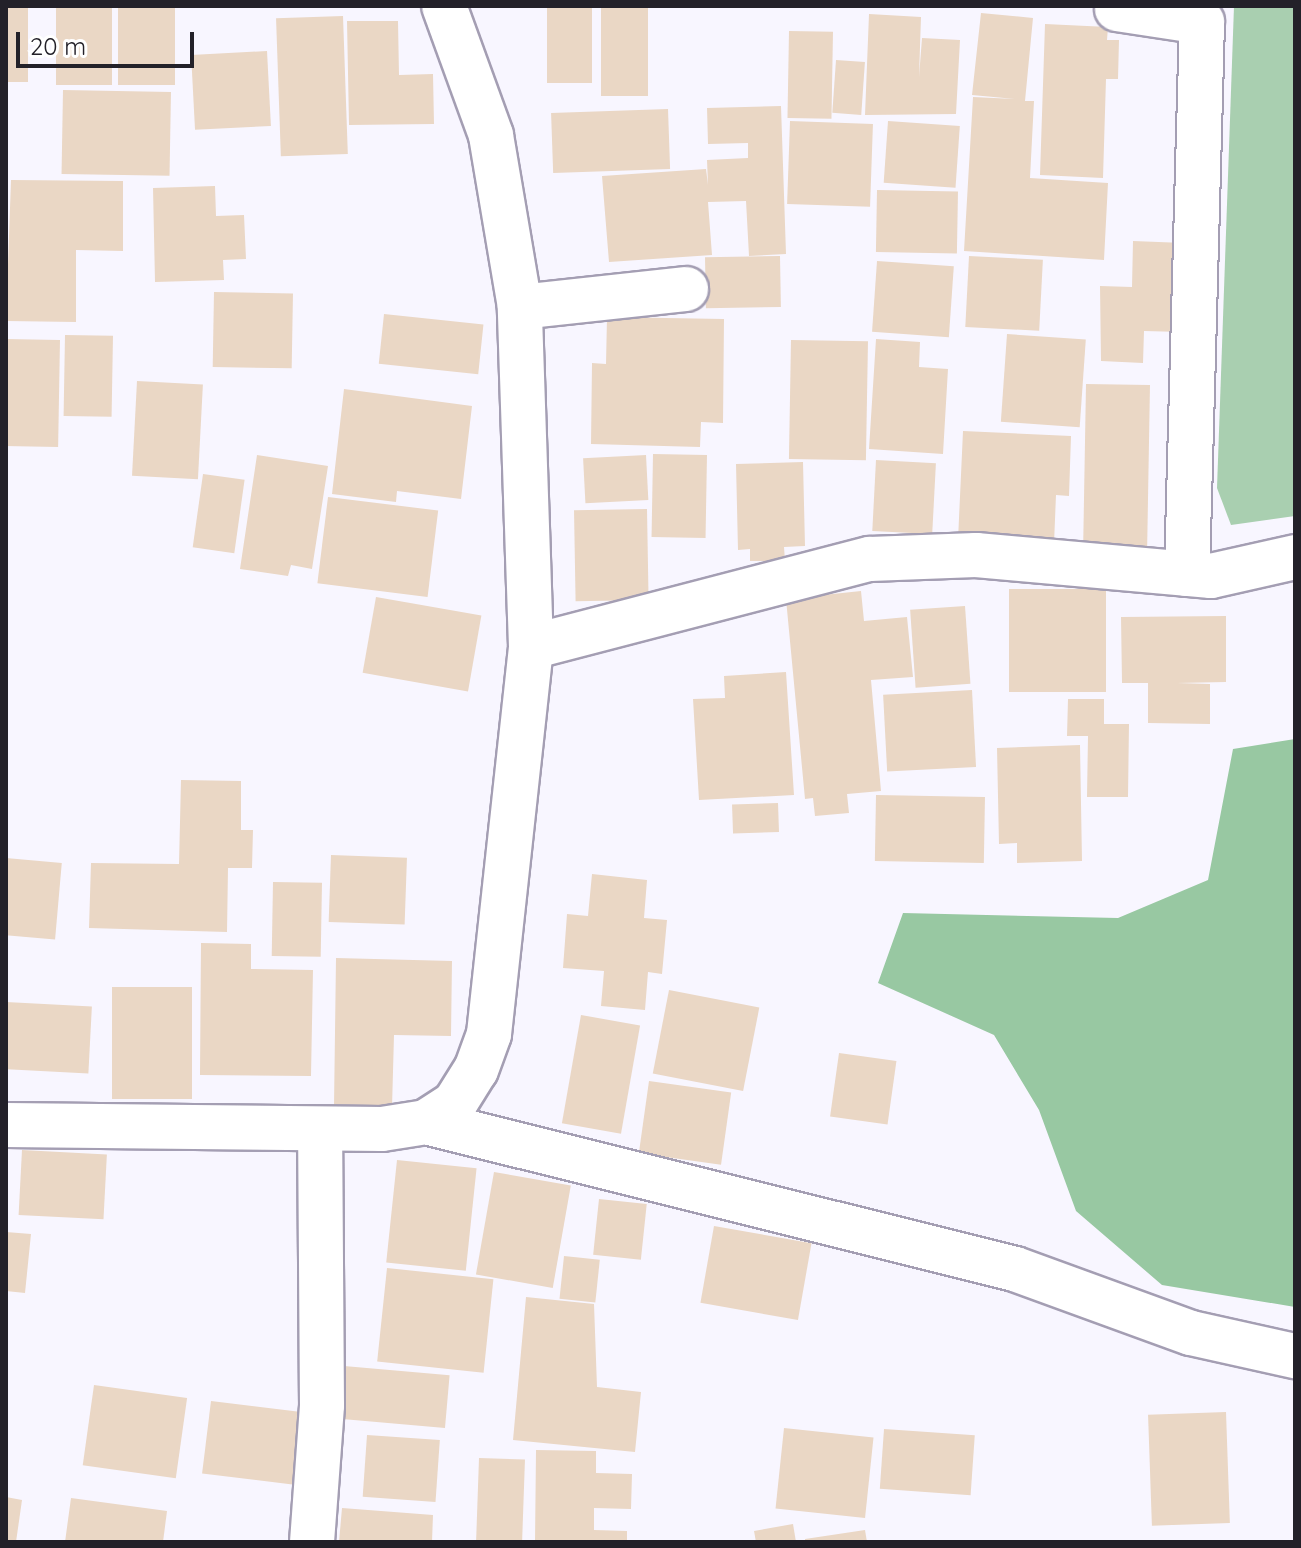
<!DOCTYPE html>
<style>
body{margin:0}
#map{position:relative;width:1301px;height:1548px;overflow:hidden;background:#f8f6ff;font-family:Quicksand,sans-serif}
div>[style]{position:absolute}
[style*='--x']{left:calc(var(--x)*1px);top:calc(var(--y)*1px);width:calc(var(--w)*1px);rotate:calc(var(--a)*1deg)}
.green>*{inset:0;background:#a9cfb0}
.forest>*{inset:0;background:#98c8a2}
.building>*{inset:0;background:#ead7c5;transform-origin:0 0}
.roads{filter:drop-shadow(2px 0 #a49eb3) drop-shadow(-2px 0 #a49eb3) drop-shadow(0 2px #a49eb3) drop-shadow(0 -2px #a49eb3)}
.minor>*{height:44px;margin:-22px;padding:0 22px;transform-origin:22px;border-radius:22px;background:#fff}
span{translate:-50% -50%;white-space:nowrap;text-align:center;line-height:1.15;-webkit-text-stroke:6px #fff;paint-order:stroke}
.frame{position:absolute;inset:0;border:8px solid #232129;pointer-events:none}
.scale{position:absolute;left:16px;top:32px;width:178px;height:36px;box-sizing:border-box;border:4px solid #232129;border-top:0;padding-left:10px;font-size:24px;line-height:28px;white-space:nowrap;color:#232129;-webkit-text-stroke:6px #fff;paint-order:stroke}
</style>
<div id="map">
<div class="green">
<i style="clip-path:polygon(1234px 6px,1295px 6px,1295px 516px,1231px 525px,1217px 488px)"></i>
</div>
<div class="forest">
<i style="clip-path:polygon(1295px 739px,1295px 1307px,1162px 1285px,1076px 1211px,1039px 1110px,994px 1035px,878px 983px,903px 913px,1118px 918px,1208px 880px,1233px 749px)"></i>
</div>
<div class="building">
<i style="left:6px;top:6px;width:22px;height:76px"></i>
<i style="left:56px;top:6px;width:56px;height:79px"></i>
<i style="left:118px;top:6px;width:57px;height:79px"></i>
<i style="left:547px;top:6px;width:45px;height:77px"></i>
<i style="left:601px;top:6px;width:47px;height:90px"></i>
<i style="clip-path:polygon(981px 13px,1033px 18px,1025px 101px,1034px 101px,1030px 178px,1108px 183px,1104px 260px,964px 251px,973px 97px,1015px 99px,972px 95px)"></i>
<i style="clip-path:polygon(869px 14px,921px 17px,919px 77px,922px 38px,960px 40px,956px 114px,865px 115px)"></i>
<i style="left:343px;top:16px;width:138px;height:67px;rotate:88deg"></i>
<i style="clip-path:polygon(347px 21px,398px 21px,399px 75px,433px 74px,434px 124px,349px 125px)"></i>
<i style="clip-path:polygon(1045px 24px,1108px 27px,1107px 40px,1119px 40px,1118px 79px,1106px 79px,1103px 178px,1040px 175px)"></i>
<i style="left:789px;top:31px;width:44px;height:87px;rotate:1deg"></i>
<i style="left:267px;top:51px;width:75px;height:76px;rotate:87deg"></i>
<i style="left:836px;top:60px;width:29px;height:53px;rotate:4deg"></i>
<i style="left:63px;top:90px;width:108px;height:84px;rotate:1deg"></i>
<i style="clip-path:polygon(781px 106px,786px 254px,749px 256px,746px 201px,708px 202px,712px 255px,609px 262px,602px 176px,706px 169px,708px 185px,707px 160px,748px 158px,748px 143px,708px 144px,707px 108px)"></i>
<i style="left:668px;top:109px;width:60px;height:117px;rotate:88deg"></i>
<i style="left:790px;top:121px;width:83px;height:83px;rotate:2deg"></i>
<i style="left:888px;top:121px;width:72px;height:62px;rotate:4deg"></i>
<i style="clip-path:polygon(11px 180px,123px 181px,123px 251px,76px 250px,76px 322px,6px 321px)"></i>
<i style="clip-path:polygon(215px 186px,216px 216px,244px 215px,246px 259px,223px 260px,224px 280px,155px 282px,153px 188px)"></i>
<i style="left:877px;top:190px;width:81px;height:62px;rotate:1deg"></i>
<i style="clip-path:polygon(1133px 241px,1184px 243px,1182px 332px,1144px 331px,1143px 363px,1101px 361px,1100px 286px,1132px 287px)"></i>
<i style="left:780px;top:256px;width:51px;height:75px;rotate:89deg"></i>
<i style="left:969px;top:256px;width:74px;height:71px;rotate:3deg"></i>
<i style="left:877px;top:261px;width:77px;height:71px;rotate:4deg"></i>
<i style="left:214px;top:292px;width:79px;height:75px;rotate:1deg"></i>
<i style="left:384px;top:314px;width:100px;height:50px;rotate:6deg"></i>
<i style="clip-path:polygon(607px 317px,724px 319px,723px 423px,701px 422px,700px 447px,591px 444px,592px 363px,606px 364px)"></i>
<i style="left:1007px;top:334px;width:79px;height:88px;rotate:4deg"></i>
<i style="left:65px;top:335px;width:48px;height:81px;rotate:1deg"></i>
<i style="left:6px;top:339px;width:54px;height:107px;rotate:1deg"></i>
<i style="clip-path:polygon(876px 339px,920px 342px,919px 367px,948px 369px,943px 454px,869px 449px)"></i>
<i style="left:791px;top:340px;width:77px;height:119px;rotate:1deg"></i>
<i style="left:137px;top:381px;width:66px;height:95px;rotate:3deg"></i>
<i style="left:1086px;top:384px;width:64px;height:167px;rotate:1deg"></i>
<i style="clip-path:polygon(344px 389px,472px 406px,461px 499px,397px 491px,396px 502px,332px 494px)"></i>
<i style="clip-path:polygon(963px 431px,1071px 436px,1069px 496px,1056px 495px,1054px 544px,958px 540px)"></i>
<i style="left:653px;top:454px;width:54px;height:83px;rotate:1deg"></i>
<i style="clip-path:polygon(257px 455px,328px 466px,312px 569px,291px 565px,288px 576px,240px 569px)"></i>
<i style="left:646px;top:455px;width:45px;height:63px;rotate:87deg"></i>
<i style="left:876px;top:460px;width:60px;height:71px;rotate:3deg"></i>
<i style="clip-path:polygon(803px 462px,805px 546px,784px 547px,785px 561px,750px 561px,750px 549px,738px 550px,736px 464px)"></i>
<i style="left:203px;top:474px;width:42px;height:74px;rotate:8deg"></i>
<i style="left:328px;top:497px;width:111px;height:87px;rotate:7deg"></i>
<i style="left:647px;top:509px;width:91px;height:73px;rotate:89deg"></i>
<i style="left:1009px;top:589px;width:97px;height:103px"></i>
<i style="clip-path:polygon(861px 591px,864px 621px,907px 617px,913px 677px,871px 680px,881px 791px,847px 794px,849px 813px,815px 816px,813px 798px,805px 799px,786px 599px)"></i>
<i style="left:376px;top:597px;width:107px;height:77px;rotate:10deg"></i>
<i style="left:965px;top:606px;width:78px;height:55px;rotate:86deg"></i>
<i style="clip-path:polygon(1226px 616px,1226px 682px,1177px 683px,1210px 684px,1210px 724px,1148px 723px,1148px 683px,1122px 683px,1121px 617px)"></i>
<i style="clip-path:polygon(786px 672px,794px 795px,699px 800px,693px 699px,725px 698px,724px 676px)"></i>
<i style="left:972px;top:690px;width:77px;height:89px;rotate:87deg"></i>
<i style="clip-path:polygon(1068px 699px,1104px 699px,1104px 724px,1129px 724px,1128px 797px,1087px 797px,1088px 736px,1067px 736px)"></i>
<i style="clip-path:polygon(1080px 745px,1082px 861px,1017px 863px,1017px 843px,999px 844px,997px 748px)"></i>
<i style="clip-path:polygon(181px 780px,241px 781px,241px 830px,253px 830px,252px 868px,228px 868px,227px 932px,89px 928px,91px 863px,179px 864px)"></i>
<i style="left:876px;top:795px;width:109px;height:66px;rotate:1deg"></i>
<i style="left:778px;top:803px;width:29px;height:46px;rotate:88deg"></i>
<i style="left:331px;top:855px;width:76px;height:67px;rotate:2deg"></i>
<i style="left:6px;top:858px;width:56px;height:77px;rotate:5deg"></i>
<i style="clip-path:polygon(592px 874px,647px 880px,644px 918px,667px 920px,662px 974px,648px 972px,645px 1010px,601px 1006px,604px 971px,563px 968px,567px 914px,588px 916px)"></i>
<i style="left:273px;top:882px;width:49px;height:74px;rotate:1deg"></i>
<i style="clip-path:polygon(201px 943px,251px 944px,251px 969px,313px 970px,311px 1076px,200px 1075px)"></i>
<i style="clip-path:polygon(336px 958px,452px 961px,451px 1036px,394px 1035px,392px 1108px,334px 1106px)"></i>
<i style="left:112px;top:987px;width:80px;height:112px"></i>
<i style="left:669px;top:990px;width:92px;height:85px;rotate:11deg"></i>
<i style="left:6px;top:1002px;width:86px;height:67px;rotate:3deg"></i>
<i style="left:581px;top:1015px;width:60px;height:110px;rotate:10deg"></i>
<i style="left:839px;top:1053px;width:58px;height:64px;rotate:8deg"></i>
<i style="left:649px;top:1081px;width:83px;height:73px;rotate:8deg"></i>
<i style="left:22px;top:1150px;width:85px;height:65px;rotate:3deg"></i>
<i style="left:397px;top:1160px;width:80px;height:103px;rotate:6deg"></i>
<i style="left:494px;top:1172px;width:78px;height:104px;rotate:10deg"></i>
<i style="left:599px;top:1199px;width:48px;height:56px;rotate:6deg"></i>
<i style="left:714px;top:1226px;width:99px;height:78px;rotate:10deg"></i>
<i style="clip-path:polygon(6px 1232px,31px 1234px,25px 1293px,6px 1291px)"></i>
<i style="left:564px;top:1256px;width:36px;height:43px;rotate:6deg"></i>
<i style="left:387px;top:1268px;width:107px;height:94px;rotate:6deg"></i>
<i style="clip-path:polygon(526px 1297px,594px 1304px,597px 1387px,641px 1392px,635px 1452px,513px 1440px)"></i>
<i style="left:344px;top:1366px;width:106px;height:53px;rotate:5deg"></i>
<i style="left:94px;top:1385px;width:94px;height:81px;rotate:8deg"></i>
<i style="left:211px;top:1401px;width:95px;height:73px;rotate:7deg"></i>
<i style="left:1226px;top:1412px;width:111px;height:78px;rotate:88deg"></i>
<i style="left:784px;top:1428px;width:90px;height:81px;rotate:6deg"></i>
<i style="left:884px;top:1429px;width:91px;height:60px;rotate:4deg"></i>
<i style="left:367px;top:1435px;width:73px;height:62px;rotate:4deg"></i>
<i style="clip-path:polygon(536px 1450px,596px 1451px,596px 1473px,632px 1474px,631px 1509px,594px 1508px,594px 1530px,627px 1531px,627px 1542px,535px 1542px)"></i>
<i style="left:479px;top:1458px;width:46px;height:84px;rotate:2deg"></i>
<i style="clip-path:polygon(6px 1497px,22px 1500px,16px 1542px,6px 1542px)"></i>
<i style="clip-path:polygon(71px 1498px,167px 1511px,163px 1542px,65px 1542px)"></i>
<i style="clip-path:polygon(342px 1508px,433px 1515px,432px 1542px,339px 1542px)"></i>
<i style="clip-path:polygon(793px 1524px,796px 1542px,756px 1542px,754px 1531px)"></i>
<i style="clip-path:polygon(865px 1530px,867px 1542px,805px 1542px,805px 1539px)"></i>
</div>
<div class="roads">
<div class="minor">
<i style="--x:1117;--y:9;--w:86;--a:8.7"></i>
<i style="--x:1202;--y:22;--w:552;--a:91.56"></i>
<i style="--x:520;--y:307;--w:167;--a:-6.2"></i>
<i style="--x:531;--y:647;--w:350;--a:-14.6"></i>
<i style="--x:870;--y:559;--w:106;--a:-2.2"></i>
<i style="--x:976;--y:555;--w:236;--a:5.1"></i>
<i style="--x:1211;--y:576;--w:86;--a:-12.7"></i>
<i style="--x:426;--y:1122;--w:607;--a:14.01"></i>
<i style="--x:1015;--y:1269;--w:187;--a:20"></i>
<i style="--x:1191;--y:1333;--w:107;--a:12.5"></i>
<i style="--x:6;--y:1125;--w:376;--a:0.6"></i>
<i style="--x:382;--y:1129;--w:45;--a:-9"></i>
<i style="--x:426;--y:1122;--w:35;--a:-33"></i>
<i style="--x:455;--y:1103;--w:39;--a:-58"></i>
<i style="--x:476;--y:1070;--w:38;--a:-70"></i>
<i style="--x:489;--y:1034;--w:389;--a:-83.8"></i>
<i style="--x:531;--y:647;--w:340;--a:-91.9"></i>
<i style="--x:520;--y:307;--w:174;--a:-99.6"></i>
<i style="--x:491;--y:135;--w:137;--a:-110"></i>
<i style="--x:312;--y:1542;--w:137;--a:-85.8"></i>
<i style="--x:322;--y:1405;--w:272;--a:-90.4"></i>
</div>
</div>
<div class="frame"></div>
<div class="scale">20 m</div>
</div>
